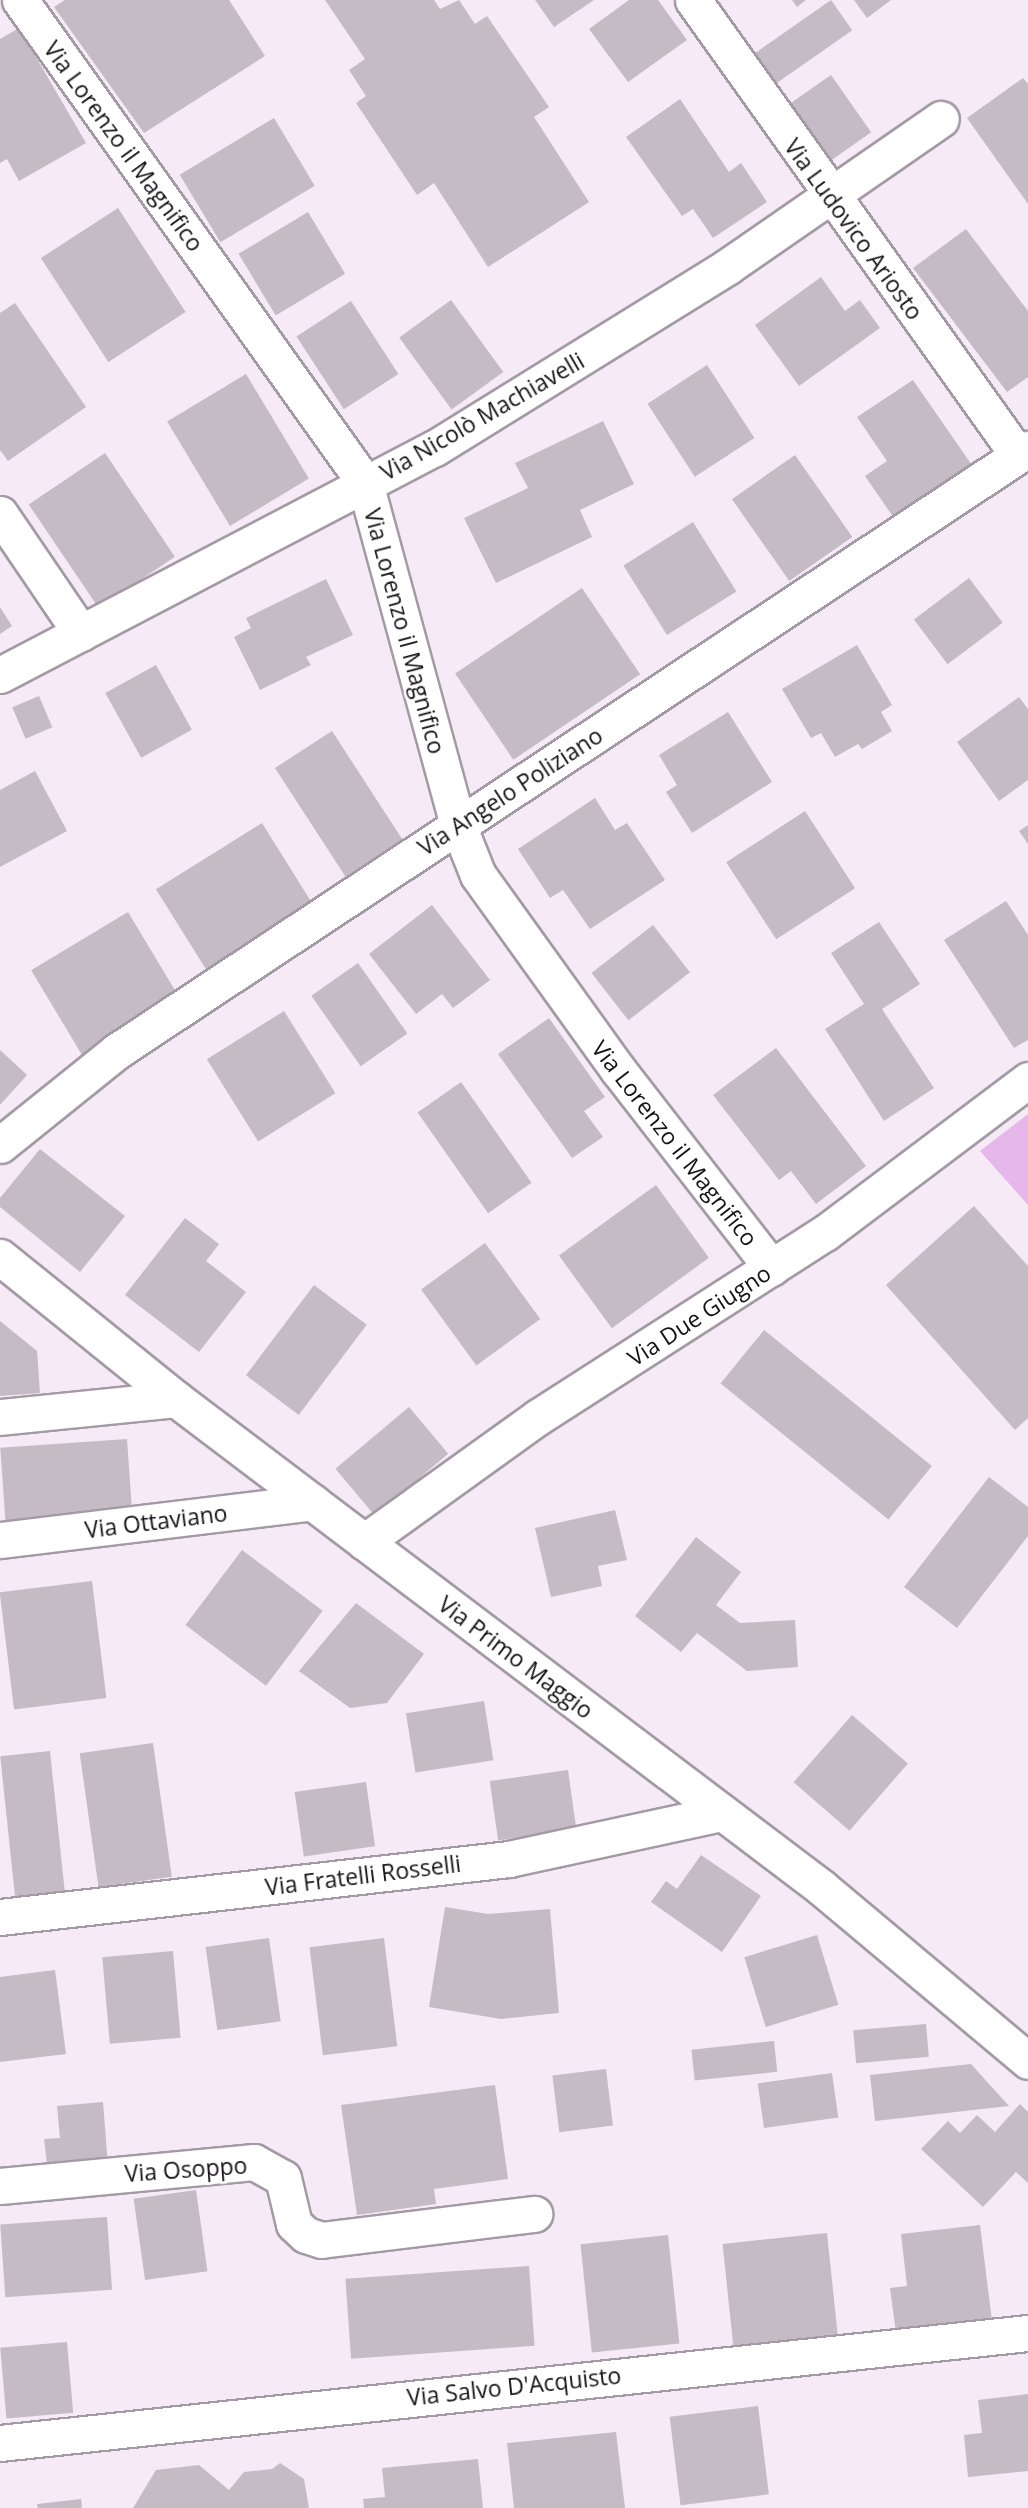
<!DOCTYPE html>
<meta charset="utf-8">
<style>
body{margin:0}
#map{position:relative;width:1028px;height:2508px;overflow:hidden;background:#f5eaf6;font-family:"Open Sans",sans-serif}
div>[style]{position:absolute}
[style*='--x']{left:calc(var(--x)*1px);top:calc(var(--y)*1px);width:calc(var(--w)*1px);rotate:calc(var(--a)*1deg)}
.green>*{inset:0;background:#e5b7ea}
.building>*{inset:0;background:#c4bbc5;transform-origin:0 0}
.roads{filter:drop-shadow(2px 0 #a49aa5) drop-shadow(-2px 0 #a49aa5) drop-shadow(0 2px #a49aa5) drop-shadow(0 -2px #a49aa5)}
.street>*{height:35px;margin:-17.5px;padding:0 17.5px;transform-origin:17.5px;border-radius:17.5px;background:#fff}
span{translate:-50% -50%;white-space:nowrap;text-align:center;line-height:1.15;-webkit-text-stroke:5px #fff;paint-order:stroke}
.street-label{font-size:23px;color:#161317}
</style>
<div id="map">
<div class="green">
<i style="clip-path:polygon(1028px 1114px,1028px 1205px,980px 1151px)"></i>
</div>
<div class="building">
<i style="clip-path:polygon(65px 0,229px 0,265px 56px,144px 133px,54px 7px)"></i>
<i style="clip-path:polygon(325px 0,434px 0,440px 9px,459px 0,475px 24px,487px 16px,549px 107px,534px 117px,589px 202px,488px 267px,434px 183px,417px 195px,356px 103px,366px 96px,349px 70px,365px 59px)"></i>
<i style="clip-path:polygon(535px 0,594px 0,554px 27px)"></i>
<i style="clip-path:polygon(629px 0,658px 0,687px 40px,628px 82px,589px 29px)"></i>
<i style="clip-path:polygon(792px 0,806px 0,797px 7px)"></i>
<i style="left:831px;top:0;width:37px;height:95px;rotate:55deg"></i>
<i style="clip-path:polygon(854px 0,891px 0,867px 18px)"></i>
<i style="clip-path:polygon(19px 28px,86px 143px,19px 181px,7px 159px,0 163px,0 39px)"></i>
<i style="left:831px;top:75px;width:70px;height:49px;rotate:55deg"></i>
<i style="clip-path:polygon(1023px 78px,1028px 84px,1028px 204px,967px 118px)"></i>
<i style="clip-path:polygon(680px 99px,729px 172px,741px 163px,767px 202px,713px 238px,693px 209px,682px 216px,626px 137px)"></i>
<i style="left:274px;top:118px;width:79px;height:110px;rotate:59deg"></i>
<i style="left:118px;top:208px;width:124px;height:92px;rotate:57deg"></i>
<i style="left:308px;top:212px;width:72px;height:81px;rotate:59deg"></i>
<i style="clip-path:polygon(966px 229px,1028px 311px,1028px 377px,1007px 392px,913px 268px)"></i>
<i style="clip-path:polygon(821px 277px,845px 311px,860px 300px,880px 328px,799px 386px,755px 325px)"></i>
<i style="left:451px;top:300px;width:89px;height:64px;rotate:54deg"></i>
<i style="left:351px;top:301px;width:87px;height:65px;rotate:57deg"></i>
<i style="clip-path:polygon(15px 303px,86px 407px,8px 461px,0 450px,0 313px)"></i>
<i style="left:707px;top:365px;width:87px;height:71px;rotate:57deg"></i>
<i style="left:246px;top:374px;width:122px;height:92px;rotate:59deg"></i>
<i style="clip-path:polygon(913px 380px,976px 471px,898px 524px,865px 476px,887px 461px,857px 417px)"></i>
<i style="clip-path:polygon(603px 421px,634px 484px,580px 510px,592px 537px,496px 583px,464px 518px,528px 488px,515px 463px)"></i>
<i style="left:105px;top:453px;width:125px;height:92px;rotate:56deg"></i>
<i style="left:795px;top:455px;width:100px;height:77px;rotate:55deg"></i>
<i style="left:693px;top:522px;width:82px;height:82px;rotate:58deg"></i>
<i style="left:969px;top:578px;width:56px;height:69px;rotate:53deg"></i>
<i style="clip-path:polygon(326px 579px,353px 635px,306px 657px,311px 665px,260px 690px,234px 637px,251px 628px,246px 618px)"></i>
<i style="left:582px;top:588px;width:104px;height:153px;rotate:56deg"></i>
<i style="clip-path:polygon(0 607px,12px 626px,0 634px)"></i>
<i style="clip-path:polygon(857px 645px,892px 705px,881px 712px,892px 731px,862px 749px,858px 744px,835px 757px,821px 733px,811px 738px,782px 689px)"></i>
<i style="left:156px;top:665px;width:74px;height:58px;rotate:61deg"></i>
<i style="left:39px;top:696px;width:34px;height:29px;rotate:67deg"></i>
<i style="clip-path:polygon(1019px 697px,1028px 709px,1028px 780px,999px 801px,957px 742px)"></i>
<i style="clip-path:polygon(728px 712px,772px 782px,692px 833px,666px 792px,677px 785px,659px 755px)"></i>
<i style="left:332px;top:731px;width:135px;height:68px;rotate:57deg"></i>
<i style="clip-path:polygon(35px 771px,67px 831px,0 867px,0 790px)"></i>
<i style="clip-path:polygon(595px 798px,615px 830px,627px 823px,665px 880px,590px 929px,563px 890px,550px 898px,518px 849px)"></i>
<i style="left:805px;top:811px;width:92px;height:94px;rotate:57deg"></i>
<i style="left:262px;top:823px;width:97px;height:125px;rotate:58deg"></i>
<i style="clip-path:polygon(1028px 825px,1028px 844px,1019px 831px)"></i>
<i style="clip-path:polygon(1006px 901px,1028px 935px,1028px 1040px,1014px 1048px,944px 940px)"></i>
<i style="clip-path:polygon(432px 905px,490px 980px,453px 1008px,442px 994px,416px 1014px,369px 954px)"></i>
<i style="left:128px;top:912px;width:100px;height:113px;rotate:59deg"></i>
<i style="clip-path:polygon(879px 922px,920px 984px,882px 1009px,934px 1088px,884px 1121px,825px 1029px,864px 1004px,831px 953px)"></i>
<i style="left:653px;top:925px;width:60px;height:78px;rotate:52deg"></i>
<i style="left:358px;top:963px;width:86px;height:57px;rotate:55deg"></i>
<i style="left:284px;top:1011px;width:97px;height:91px;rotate:58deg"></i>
<i style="clip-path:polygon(549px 1018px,605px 1097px,584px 1111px,603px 1137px,572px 1158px,498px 1054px)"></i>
<i style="clip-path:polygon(776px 1048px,866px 1166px,816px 1204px,791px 1171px,779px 1180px,713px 1095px)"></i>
<i style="clip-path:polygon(0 1050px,27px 1075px,0 1105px)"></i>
<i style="left:461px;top:1082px;width:123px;height:53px;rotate:55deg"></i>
<i style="clip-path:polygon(40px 1149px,125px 1216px,80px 1272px,0 1207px,0 1198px)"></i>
<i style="left:656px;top:1185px;width:90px;height:120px;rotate:54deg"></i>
<i style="clip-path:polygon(974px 1206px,1028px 1266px,1028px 1418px,1015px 1430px,886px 1285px)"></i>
<i style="clip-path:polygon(185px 1218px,219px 1244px,206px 1261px,246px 1292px,199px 1352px,125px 1295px)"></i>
<i style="left:485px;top:1243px;width:94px;height:79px;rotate:54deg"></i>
<i style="left:314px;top:1285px;width:66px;height:113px;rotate:37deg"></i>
<i style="clip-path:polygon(0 1321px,37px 1351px,40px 1393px,0 1396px)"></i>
<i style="left:764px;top:1330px;width:216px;height:69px;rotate:39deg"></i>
<i style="left:409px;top:1407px;width:61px;height:96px;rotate:50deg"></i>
<i style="left:127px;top:1439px;width:78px;height:127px;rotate:86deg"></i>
<i style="clip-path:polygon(989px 1477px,1028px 1507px,1028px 1536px,957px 1628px,904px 1587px)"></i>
<i style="clip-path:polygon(615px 1510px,627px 1560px,598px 1566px,602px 1586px,551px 1597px,535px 1528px)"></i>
<i style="clip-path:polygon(696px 1537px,741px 1572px,716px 1605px,740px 1623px,795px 1620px,798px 1667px,747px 1671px,697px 1633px,681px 1652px,635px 1616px)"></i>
<i style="left:242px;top:1550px;width:101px;height:94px;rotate:37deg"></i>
<i style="left:92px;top:1581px;width:118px;height:93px;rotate:83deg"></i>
<i style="clip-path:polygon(356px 1603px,424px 1654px,387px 1703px,350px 1708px,299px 1671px)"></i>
<i style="left:484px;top:1701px;width:60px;height:79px;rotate:81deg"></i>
<i style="left:852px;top:1715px;width:74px;height:89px;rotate:41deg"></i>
<i style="left:153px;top:1743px;width:135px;height:74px;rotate:82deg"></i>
<i style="left:50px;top:1751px;width:141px;height:50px;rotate:84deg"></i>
<i style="left:568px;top:1770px;width:60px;height:79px;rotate:82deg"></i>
<i style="left:366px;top:1782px;width:65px;height:72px;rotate:82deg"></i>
<i style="clip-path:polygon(701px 1855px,761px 1896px,722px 1952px,651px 1902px,666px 1881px,677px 1889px)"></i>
<i style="clip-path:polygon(445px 1907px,488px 1914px,550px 1909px,559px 2013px,501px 2019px,429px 2007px)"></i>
<i style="left:817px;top:1935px;width:73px;height:76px;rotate:73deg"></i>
<i style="left:269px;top:1938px;width:84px;height:64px;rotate:82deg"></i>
<i style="left:384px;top:1938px;width:109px;height:75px;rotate:83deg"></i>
<i style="left:173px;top:1951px;width:87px;height:71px;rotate:85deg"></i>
<i style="clip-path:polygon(55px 1970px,66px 2054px,0 2062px,0 1977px)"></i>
<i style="left:926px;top:2024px;width:33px;height:73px;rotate:85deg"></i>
<i style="left:774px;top:2041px;width:31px;height:83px;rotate:84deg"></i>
<i style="clip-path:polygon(971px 2064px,1009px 2106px,875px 2121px,870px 2075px)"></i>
<i style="left:606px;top:2069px;width:57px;height:54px;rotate:83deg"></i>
<i style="left:832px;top:2073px;width:45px;height:75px;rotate:82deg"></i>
<i style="clip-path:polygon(495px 2085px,508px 2179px,434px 2189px,436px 2204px,357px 2215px,341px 2105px)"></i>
<i style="clip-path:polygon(103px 2102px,108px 2166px,48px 2172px,44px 2139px,60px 2138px,57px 2106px)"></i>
<i style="clip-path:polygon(1020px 2104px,1028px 2112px,1028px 2183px,1016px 2172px,983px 2207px,921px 2149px,948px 2121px,960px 2133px,977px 2115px,995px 2132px)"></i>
<i style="left:196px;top:2190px;width:82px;height:63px;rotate:82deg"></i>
<i style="left:107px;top:2217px;width:73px;height:107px;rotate:86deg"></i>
<i style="clip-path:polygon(980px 2225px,992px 2321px,896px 2333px,890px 2288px,907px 2286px,901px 2234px)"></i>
<i style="left:827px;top:2233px;width:111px;height:105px;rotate:84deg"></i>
<i style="left:668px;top:2235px;width:109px;height:88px;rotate:84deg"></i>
<i style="left:529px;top:2266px;width:80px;height:184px;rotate:86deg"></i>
<i style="left:67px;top:2342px;width:71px;height:67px;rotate:85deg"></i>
<i style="clip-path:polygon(1028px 2394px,1028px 2471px,968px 2477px,964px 2435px,982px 2433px,978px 2400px)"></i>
<i style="left:758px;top:2406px;width:89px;height:89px;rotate:83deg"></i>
<i style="clip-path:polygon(616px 2432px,625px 2508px,514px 2508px,507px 2443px)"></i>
<i style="clip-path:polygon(478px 2459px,483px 2508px,364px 2508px,363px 2499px,385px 2497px,382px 2468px)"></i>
<i style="clip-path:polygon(280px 2463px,304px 2479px,309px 2508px,133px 2508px,156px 2470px,199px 2465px,229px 2490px,244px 2472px,272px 2469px)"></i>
<i style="clip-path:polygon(81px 2499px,82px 2508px,38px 2508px,37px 2504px)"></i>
</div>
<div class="roads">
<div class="street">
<i style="--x:20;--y:0;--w:594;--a:54.46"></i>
<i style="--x:365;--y:483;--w:354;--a:74.8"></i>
<i style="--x:458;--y:825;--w:54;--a:68.2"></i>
<i style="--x:478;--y:875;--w:241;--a:54.3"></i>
<i style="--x:619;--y:1071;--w:249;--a:52.2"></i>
<i style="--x:693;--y:0;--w:559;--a:54.46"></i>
<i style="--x:0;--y:514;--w:144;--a:55.8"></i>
<i style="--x:0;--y:675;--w:491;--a:-27.6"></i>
<i style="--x:435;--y:448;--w:344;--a:-31.8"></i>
<i style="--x:727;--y:267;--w:260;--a:-34.7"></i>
<i style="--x:0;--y:1145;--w:150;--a:-38.8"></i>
<i style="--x:117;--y:1051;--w:1092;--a:-33.46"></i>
<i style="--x:0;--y:1257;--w:226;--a:38.9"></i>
<i style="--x:176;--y:1399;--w:810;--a:37.12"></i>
<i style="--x:822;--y:1888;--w:269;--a:40"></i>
<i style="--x:0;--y:1417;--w:177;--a:-5.8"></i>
<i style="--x:0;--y:1540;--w:315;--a:-6.9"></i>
<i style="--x:364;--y:1542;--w:214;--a:-35.7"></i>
<i style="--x:538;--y:1417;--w:341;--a:-32.7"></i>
<i style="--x:825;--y:1233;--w:254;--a:-37"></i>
<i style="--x:0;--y:1917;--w:512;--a:-6.5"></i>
<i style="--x:509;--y:1859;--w:218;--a:-12.2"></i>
<i style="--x:0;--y:2186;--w:255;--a:-5.4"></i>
<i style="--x:254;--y:2162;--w:33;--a:29"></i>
<i style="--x:283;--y:2178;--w:47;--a:76.6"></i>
<i style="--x:294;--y:2224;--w:16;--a:43"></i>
<i style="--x:306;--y:2235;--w:16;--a:18"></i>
<i style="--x:321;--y:2240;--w:215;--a:-7"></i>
<i style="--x:0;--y:2443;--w:1034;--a:-6.11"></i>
</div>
</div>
<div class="street-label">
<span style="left:124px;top:146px;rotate:54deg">Via Lorenzo il Magnifico</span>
<span style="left:854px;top:229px;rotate:54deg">Via Ludovico Ariosto</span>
<span style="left:482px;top:416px;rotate:-30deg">Via Nicolò Machiavelli</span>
<span style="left:405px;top:631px;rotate:75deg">Via Lorenzo il Magnifico</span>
<span style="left:510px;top:791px;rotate:-33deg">Via Angelo Poliziano</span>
<span style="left:675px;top:1143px;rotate:52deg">Via Lorenzo il Magnifico</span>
<span style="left:699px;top:1315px;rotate:-33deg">Via Due Giugno</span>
<span style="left:156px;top:1521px;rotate:-7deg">Via Ottaviano</span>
<span style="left:516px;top:1657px;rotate:37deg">Via Primo Maggio</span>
<span style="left:363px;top:1875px;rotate:-7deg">Via Fratelli Rosselli</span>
<span style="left:186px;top:2169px;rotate:-4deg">Via Osoppo</span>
<span style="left:514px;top:2386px;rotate:-6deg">Via Salvo D'Acquisto</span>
</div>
</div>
